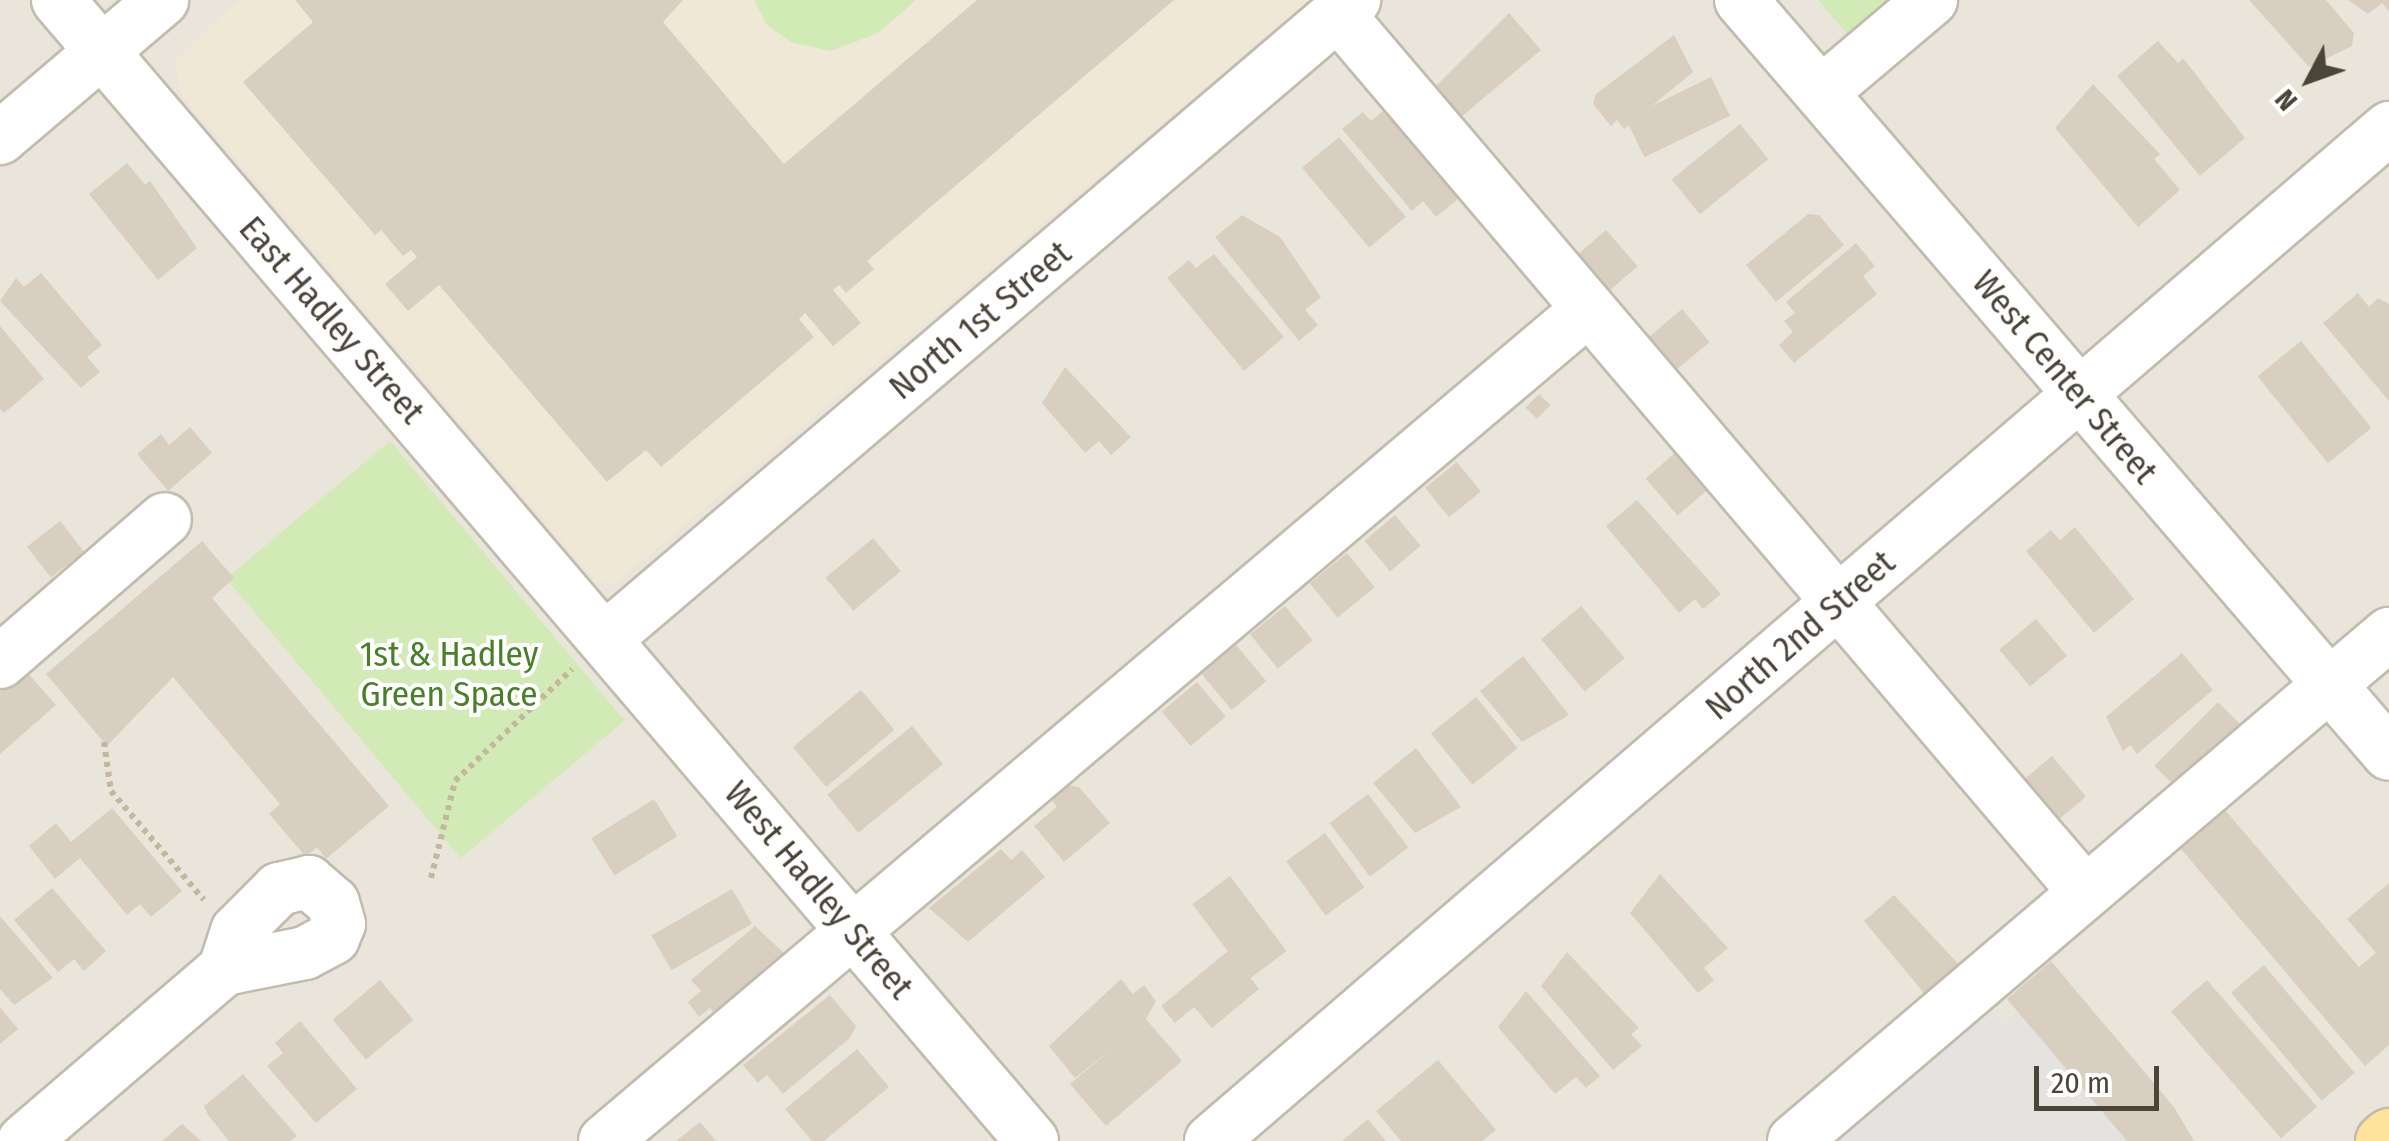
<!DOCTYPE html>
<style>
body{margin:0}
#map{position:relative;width:2389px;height:1141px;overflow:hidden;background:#f6f3ec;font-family:"Fira Sans Condensed",sans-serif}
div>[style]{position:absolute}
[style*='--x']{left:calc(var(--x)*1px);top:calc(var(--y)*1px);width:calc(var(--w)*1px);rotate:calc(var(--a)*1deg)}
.residential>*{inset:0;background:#eae5da;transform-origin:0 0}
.education>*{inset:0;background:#efe8d6}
.green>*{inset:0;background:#d2eab5;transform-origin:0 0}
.parking>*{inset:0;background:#e5e3e0}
.building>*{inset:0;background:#d8cfc1;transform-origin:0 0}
.path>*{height:6px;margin-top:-3px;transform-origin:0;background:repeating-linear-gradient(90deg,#c4b79f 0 5px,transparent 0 10px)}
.roads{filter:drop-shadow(2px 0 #c2bbae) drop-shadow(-2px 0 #c2bbae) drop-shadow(0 2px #c2bbae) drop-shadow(0 -2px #c2bbae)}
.minor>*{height:52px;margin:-26px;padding:0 26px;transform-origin:26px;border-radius:26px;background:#fff}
.major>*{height:55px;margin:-27.5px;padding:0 27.5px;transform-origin:27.5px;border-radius:27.5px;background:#ffe39c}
span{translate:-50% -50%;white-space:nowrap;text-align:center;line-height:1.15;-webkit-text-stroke:8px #fff;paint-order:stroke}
.street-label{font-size:35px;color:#4b4439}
.park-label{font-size:35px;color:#4a7f2a}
.north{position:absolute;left:2259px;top:30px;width:100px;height:100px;-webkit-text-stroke:8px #fff;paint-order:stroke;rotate:229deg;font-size:28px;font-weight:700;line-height:40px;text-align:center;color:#4b4439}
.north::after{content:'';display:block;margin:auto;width:35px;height:45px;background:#4b4439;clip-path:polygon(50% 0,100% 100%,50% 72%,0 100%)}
.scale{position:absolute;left:2034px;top:1066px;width:125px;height:45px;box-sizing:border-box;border:5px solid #4b4439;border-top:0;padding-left:12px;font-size:30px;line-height:35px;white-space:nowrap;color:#4b4439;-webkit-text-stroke:8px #fff;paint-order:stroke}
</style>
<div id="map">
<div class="residential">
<i style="left:0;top:0;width:2389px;height:1141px"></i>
</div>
<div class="education">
<i style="clip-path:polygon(238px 0,1309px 0,613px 585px,595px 580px,180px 93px,175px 60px)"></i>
</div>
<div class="green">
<i style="clip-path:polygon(754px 0,916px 0,878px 33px,831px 51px,791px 42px,767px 25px)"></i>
<i style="clip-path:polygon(1818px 0,1918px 0,1861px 50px)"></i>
<i style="left:390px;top:441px;width:365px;height:214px;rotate:50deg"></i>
</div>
<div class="parking">
<i style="clip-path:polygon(1989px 1007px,2003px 1025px,2018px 1012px,2127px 1141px,1830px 1141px)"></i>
</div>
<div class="building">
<i style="clip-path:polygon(295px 0,683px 0,663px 22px,784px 164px,977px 0,1174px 0,867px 261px,874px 269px,846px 293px,839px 285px,833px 290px,861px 323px,833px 346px,805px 313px,799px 319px,814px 337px,661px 467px,646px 450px,607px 482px,439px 285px,408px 311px,385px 284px,417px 257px,411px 250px,403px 256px,381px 230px,375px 235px,243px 82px,313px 22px)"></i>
<i style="clip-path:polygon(2249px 0,2326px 0,2354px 33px,2352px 46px,2309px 67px)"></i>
<i style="clip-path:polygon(2348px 0,2389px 0,2389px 11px,2382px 3px,2368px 14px)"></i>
<i style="clip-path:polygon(1509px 13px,1541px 50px,1454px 123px,1429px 93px)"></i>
<i style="clip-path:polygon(1674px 35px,1693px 72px,1624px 129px,1617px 120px,1611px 126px,1593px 104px,1596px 94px)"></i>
<i style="clip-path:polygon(2158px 41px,2178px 63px,2183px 58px,2245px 138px,2200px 176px,2117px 76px)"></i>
<i style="left:1711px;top:77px;width:43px;height:95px;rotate:64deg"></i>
<i style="clip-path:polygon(2093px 84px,2160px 154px,2154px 159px,2180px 190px,2138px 227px,2055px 128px)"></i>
<i style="clip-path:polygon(1391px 104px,1452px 175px,1444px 182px,1458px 199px,1436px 217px,1423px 201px,1412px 211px,1342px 129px,1363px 112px,1371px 121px)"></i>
<i style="left:1740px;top:124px;width:45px;height:88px;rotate:51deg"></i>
<i style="left:1339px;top:137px;width:104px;height:48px;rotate:50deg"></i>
<i style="clip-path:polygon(127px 163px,145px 185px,150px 181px,197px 248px,158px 280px,89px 194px)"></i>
<i style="clip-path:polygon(1808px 214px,1819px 215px,1844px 245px,1776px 302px,1746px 265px)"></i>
<i style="clip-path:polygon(1242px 215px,1280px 237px,1321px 297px,1305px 310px,1318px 325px,1299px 341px,1215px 237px)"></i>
<i style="left:1606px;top:230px;width:48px;height:43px;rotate:49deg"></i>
<i style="clip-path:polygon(1856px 243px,1875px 266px,1863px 276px,1877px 294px,1794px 363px,1779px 345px,1793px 332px,1784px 321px,1795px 313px,1786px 302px)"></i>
<i style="clip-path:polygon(1214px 254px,1284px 337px,1244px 371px,1167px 278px,1189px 260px,1196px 268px)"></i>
<i style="clip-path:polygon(41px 273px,102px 345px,87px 357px,100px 372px,81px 388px,0 301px,16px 278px,24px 287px)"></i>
<i style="clip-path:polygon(2358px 293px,2369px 307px,2378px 298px,2389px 304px,2389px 401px,2323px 323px)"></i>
<i style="left:1682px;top:309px;width:43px;height:57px;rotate:50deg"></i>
<i style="clip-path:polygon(0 326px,44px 379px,4px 413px,0 409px)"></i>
<i style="left:2301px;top:341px;width:112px;height:56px;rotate:51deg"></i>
<i style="clip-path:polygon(1065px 367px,1131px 437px,1111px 455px,1099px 441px,1085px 453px,1042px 403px)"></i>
<i style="left:1539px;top:394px;width:16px;height:19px;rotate:45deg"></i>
<i style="clip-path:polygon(190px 427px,212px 453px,168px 491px,137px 454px,161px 434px,169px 445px)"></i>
<i style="left:1675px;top:453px;width:49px;height:39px;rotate:49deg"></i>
<i style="left:1457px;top:462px;width:38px;height:41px;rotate:51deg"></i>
<i style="clip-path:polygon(1637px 500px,1721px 594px,1703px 609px,1695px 599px,1679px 613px,1606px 526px)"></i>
<i style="left:1395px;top:515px;width:40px;height:40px;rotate:50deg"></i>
<i style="left:60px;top:521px;width:39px;height:42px;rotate:52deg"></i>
<i style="clip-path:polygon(2075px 527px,2134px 599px,2094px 633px,2026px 551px,2051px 530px,2060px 540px)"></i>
<i style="left:873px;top:538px;width:43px;height:62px;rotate:50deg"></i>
<i style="clip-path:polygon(202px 541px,234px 578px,212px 598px,389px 806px,326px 859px,317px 847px,306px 857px,269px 814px,280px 804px,173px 677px,107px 746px,46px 674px)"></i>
<i style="left:1347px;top:553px;width:44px;height:48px;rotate:51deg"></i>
<i style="left:1285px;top:606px;width:44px;height:45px;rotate:51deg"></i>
<i style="left:1581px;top:606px;width:68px;height:52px;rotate:50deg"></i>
<i style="left:2036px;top:619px;width:48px;height:48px;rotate:50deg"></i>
<i style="left:1236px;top:645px;width:47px;height:45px;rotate:50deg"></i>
<i style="clip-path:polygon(2182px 653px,2213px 690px,2137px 754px,2130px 745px,2123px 751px,2106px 717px)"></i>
<i style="clip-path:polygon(1523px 656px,1569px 715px,1522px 742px,1480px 691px)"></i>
<i style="clip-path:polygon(25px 670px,56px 705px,0 754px,0 692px)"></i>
<i style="left:1197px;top:682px;width:45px;height:46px;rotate:50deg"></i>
<i style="left:861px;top:690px;width:52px;height:89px;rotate:50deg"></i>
<i style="left:1476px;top:697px;width:66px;height:58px;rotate:51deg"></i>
<i style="left:2218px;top:702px;width:47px;height:90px;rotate:45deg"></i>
<i style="left:912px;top:726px;width:49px;height:109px;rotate:51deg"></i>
<i style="clip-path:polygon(1416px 748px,1461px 807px,1415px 833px,1373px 783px)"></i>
<i style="left:2052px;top:756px;width:53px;height:43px;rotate:50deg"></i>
<i style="clip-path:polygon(1067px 785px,1079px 787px,1110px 823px,1064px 862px,1034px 826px,1057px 807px,1051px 799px)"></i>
<i style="left:1368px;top:794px;width:67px;height:48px;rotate:53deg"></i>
<i style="left:654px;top:799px;width:44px;height:74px;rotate:58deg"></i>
<i style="clip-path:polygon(112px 808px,182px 891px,151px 917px,140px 904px,127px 915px,80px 858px,55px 879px,29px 846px,56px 823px,71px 842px)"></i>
<i style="clip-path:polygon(2226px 811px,2359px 967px,2376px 953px,2347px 919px,2389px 883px,2389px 1045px,2365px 1066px,2181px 849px)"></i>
<i style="left:1325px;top:833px;width:67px;height:48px;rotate:54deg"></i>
<i style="clip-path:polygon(1001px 849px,1011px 860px,1022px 850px,1045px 877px,968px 942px,929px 908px)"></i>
<i style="clip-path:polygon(1660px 874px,1728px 948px,1704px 968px,1714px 980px,1698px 993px,1630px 913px)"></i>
<i style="left:1230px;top:876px;width:94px;height:47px;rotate:53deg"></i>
<i style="clip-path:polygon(52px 888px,106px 951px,84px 971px,74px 959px,58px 972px,14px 920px)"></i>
<i style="left:732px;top:889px;width:40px;height:93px;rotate:60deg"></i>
<i style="clip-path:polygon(1894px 895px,1964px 970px,1945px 987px,1939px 980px,1924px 993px,1864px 921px)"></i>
<i style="clip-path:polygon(0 916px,53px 978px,14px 1005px,0 989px)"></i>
<i style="clip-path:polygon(755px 926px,786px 955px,718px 1018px,710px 1008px,699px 1017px,688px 1002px,701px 991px,691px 980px)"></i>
<i style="clip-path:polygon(1228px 951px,1259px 989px,1212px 1028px,1194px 1007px,1175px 1023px,1161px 1006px)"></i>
<i style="clip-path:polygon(1567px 952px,1639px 1028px,1631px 1034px,1642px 1046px,1613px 1070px,1541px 986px)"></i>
<i style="clip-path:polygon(2051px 961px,2174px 1107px,2194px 1141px,2127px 1141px,2007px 999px)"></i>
<i style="left:2264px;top:965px;width:141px;height:43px;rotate:50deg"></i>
<i style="clip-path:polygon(1121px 979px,1133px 994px,1144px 985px,1156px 1001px,1146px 1019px,1182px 1061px,1106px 1126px,1070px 1084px,1114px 1047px,1075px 1078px,1049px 1046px)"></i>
<i style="left:380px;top:980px;width:52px;height:62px;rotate:50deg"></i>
<i style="left:2207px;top:980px;width:168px;height:48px;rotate:49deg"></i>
<i style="clip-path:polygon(1526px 991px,1600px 1076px,1586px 1088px,1576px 1077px,1555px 1094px,1498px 1027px)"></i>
<i style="clip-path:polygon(830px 995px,856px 1026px,850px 1038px,783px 1094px,767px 1075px,758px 1083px,743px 1065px)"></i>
<i style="clip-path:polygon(0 1007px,18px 1029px,0 1044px)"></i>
<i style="clip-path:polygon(300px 1021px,357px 1089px,316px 1123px,267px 1066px,283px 1053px,275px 1043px)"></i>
<i style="clip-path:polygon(857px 1049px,889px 1087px,824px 1141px,812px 1141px,785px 1109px)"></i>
<i style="clip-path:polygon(1438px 1060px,1496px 1130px,1482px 1141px,1401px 1141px,1376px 1111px)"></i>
<i style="clip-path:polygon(243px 1074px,297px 1136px,290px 1141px,229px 1141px,208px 1115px,204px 1106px)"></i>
<i style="clip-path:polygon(1368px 1119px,1386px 1141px,1342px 1141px)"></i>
<i style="clip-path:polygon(700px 1122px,716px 1141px,676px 1141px)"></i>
<i style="clip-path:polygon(182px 1124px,201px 1141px,162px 1141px)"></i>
</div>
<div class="path">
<i style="--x:104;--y:742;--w:49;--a:81.9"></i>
<i style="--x:111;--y:791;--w:143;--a:49.5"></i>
<i style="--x:431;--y:878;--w:100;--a:-76.1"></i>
<i style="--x:455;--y:781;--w:162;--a:-43.7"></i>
</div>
<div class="roads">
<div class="minor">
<i style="--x:58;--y:0;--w:1500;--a:49.51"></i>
<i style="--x:1741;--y:0;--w:994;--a:49.32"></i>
<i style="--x:1338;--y:14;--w:1151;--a:49.61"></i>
<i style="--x:1822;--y:92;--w:143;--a:-40.2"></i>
<i style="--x:0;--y:138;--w:213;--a:-40.4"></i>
<i style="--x:605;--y:639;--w:985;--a:-40.47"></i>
<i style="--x:0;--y:662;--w:218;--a:-40.9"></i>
<i style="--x:24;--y:1141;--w:265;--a:-40.6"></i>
<i style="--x:225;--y:969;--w:82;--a:-11.3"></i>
<i style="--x:305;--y:953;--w:32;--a:-28"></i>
<i style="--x:333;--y:938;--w:15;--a:-67"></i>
<i style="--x:339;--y:924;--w:22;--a:-106"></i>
<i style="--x:333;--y:903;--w:32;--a:-139"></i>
<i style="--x:309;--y:882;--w:31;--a:167"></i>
<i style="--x:279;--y:889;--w:59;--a:135"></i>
<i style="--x:237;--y:931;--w:40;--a:108"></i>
<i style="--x:605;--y:1141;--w:1285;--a:-40.23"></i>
<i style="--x:1211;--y:1141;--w:1554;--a:-40.69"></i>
<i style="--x:1794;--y:1141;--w:782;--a:-40.43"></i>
</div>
<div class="major">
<i style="--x:2383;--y:1141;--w:8;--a:-40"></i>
</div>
</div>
<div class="street-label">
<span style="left:332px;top:320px;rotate:49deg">East Hadley Street</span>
<span style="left:980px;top:320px;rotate:-40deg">North 1st Street</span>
<span style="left:2065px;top:377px;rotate:50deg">West Center Street</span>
<span style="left:1800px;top:635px;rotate:-41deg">North 2nd Street</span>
<span style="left:819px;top:890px;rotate:50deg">West Hadley Street</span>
</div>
<div class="park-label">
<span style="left:449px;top:674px">1st &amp; Hadley<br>Green Space</span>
</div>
<div class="north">N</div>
<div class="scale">20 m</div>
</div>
